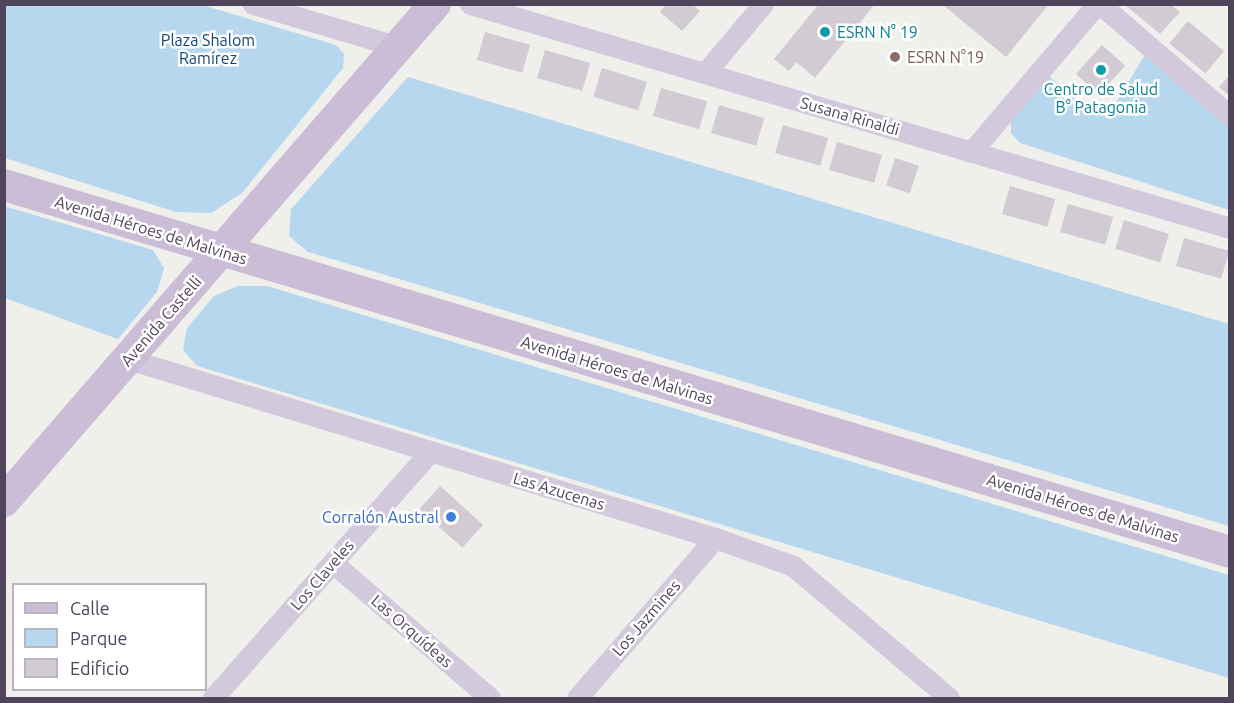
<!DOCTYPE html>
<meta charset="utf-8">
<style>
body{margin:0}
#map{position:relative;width:1234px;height:703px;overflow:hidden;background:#efefeb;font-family:Ubuntu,sans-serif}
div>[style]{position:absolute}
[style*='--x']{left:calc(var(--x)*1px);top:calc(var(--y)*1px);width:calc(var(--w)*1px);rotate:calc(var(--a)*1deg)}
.green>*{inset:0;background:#b7d7ef}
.building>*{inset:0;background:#d2cbd3;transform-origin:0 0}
.street>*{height:21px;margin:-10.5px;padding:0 10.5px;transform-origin:10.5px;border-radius:10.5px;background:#d3c9dd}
.secondary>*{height:32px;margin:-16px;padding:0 16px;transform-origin:16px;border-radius:16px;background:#cbbdd6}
.dots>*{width:16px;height:16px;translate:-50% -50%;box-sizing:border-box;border:3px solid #fff;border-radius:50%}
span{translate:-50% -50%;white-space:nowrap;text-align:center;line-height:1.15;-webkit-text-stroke:5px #fff;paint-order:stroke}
.culture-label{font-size:16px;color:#0d838f}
.left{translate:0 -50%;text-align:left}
.park-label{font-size:16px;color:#14447b}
.education-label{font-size:16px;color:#785e54}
.street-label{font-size:16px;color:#4f4459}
.shop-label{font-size:16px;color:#366cbe}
.right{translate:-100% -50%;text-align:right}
.frame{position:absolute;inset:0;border:6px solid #4f4459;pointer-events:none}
.legend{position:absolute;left:12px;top:583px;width:195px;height:108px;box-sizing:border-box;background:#fff;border:2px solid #b9b4bd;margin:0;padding:8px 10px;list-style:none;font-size:18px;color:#4f4459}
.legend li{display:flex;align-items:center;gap:12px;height:30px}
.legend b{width:30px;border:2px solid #b9b4bd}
</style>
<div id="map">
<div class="green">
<i style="clip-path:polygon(5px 4px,202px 5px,336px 45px,344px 54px,343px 68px,242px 193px,211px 213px,176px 212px,5px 158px)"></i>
<i style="clip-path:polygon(1146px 53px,1229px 126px,1229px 210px,1020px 143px,1011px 133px,1011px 122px,1049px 76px,1094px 115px,1110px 113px)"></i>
<i style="clip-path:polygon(408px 77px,1229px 324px,1229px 526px,308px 252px,289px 236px,291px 209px)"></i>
<i style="clip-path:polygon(4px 206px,153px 250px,164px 268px,157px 292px,118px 339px,5px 298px)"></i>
<i style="clip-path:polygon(238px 286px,267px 286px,1229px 575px,1229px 678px,197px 366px,183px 350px,187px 328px,214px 296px)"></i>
</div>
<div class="building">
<i style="clip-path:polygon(666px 4px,692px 4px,700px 11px,682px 31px,660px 12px)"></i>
<i style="clip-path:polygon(819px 4px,875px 4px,815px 78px,796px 62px,789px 71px,774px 59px)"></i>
<i style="clip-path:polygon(942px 4px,1049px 4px,1006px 57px)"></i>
<i style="clip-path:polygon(1125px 5px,1171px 5px,1180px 12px,1160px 34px)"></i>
<i style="left:1188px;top:21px;width:47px;height:29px;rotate:40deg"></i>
<i style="left:485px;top:32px;width:47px;height:29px;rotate:16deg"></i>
<i style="left:1102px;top:45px;width:31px;height:39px;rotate:42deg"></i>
<i style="left:545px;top:50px;width:47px;height:29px;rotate:16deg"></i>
<i style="left:602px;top:68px;width:47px;height:30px;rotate:17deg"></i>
<i style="clip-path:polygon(1230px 75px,1230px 96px,1219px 87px)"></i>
<i style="left:661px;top:88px;width:48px;height:29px;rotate:16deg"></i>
<i style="left:719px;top:105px;width:47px;height:29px;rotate:16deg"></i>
<i style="left:783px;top:125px;width:47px;height:29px;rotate:16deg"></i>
<i style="left:837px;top:142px;width:47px;height:29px;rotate:16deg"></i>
<i style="left:895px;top:158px;width:25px;height:29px;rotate:18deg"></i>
<i style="left:1010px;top:186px;width:47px;height:29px;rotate:16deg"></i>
<i style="left:1068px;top:204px;width:47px;height:29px;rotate:16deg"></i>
<i style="left:1124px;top:220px;width:47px;height:30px;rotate:17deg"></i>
<i style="left:1184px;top:238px;width:47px;height:29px;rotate:16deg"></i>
<i style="left:440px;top:486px;width:58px;height:31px;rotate:42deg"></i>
</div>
<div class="street">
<i style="--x:253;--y:4;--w:152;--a:16.4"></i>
<i style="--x:470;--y:4;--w:792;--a:16.42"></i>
<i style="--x:1100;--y:4;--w:172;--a:40.7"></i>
<i style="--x:705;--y:73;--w:90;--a:-50"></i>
<i style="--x:971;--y:152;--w:194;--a:-49.6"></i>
<i style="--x:128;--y:359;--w:614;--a:16.96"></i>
<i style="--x:715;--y:538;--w:83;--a:19.7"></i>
<i style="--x:793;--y:566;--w:204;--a:40.2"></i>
<i style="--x:333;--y:563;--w:207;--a:40.7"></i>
<i style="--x:213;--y:698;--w:328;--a:-48.6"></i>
<i style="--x:577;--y:698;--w:211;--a:-49.2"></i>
</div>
<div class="secondary">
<i style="--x:4;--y:185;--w:1280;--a:16.66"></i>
<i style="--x:4;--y:501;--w:658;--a:-49.07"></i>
</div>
<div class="dots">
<i style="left:825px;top:32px;background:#0f9aa8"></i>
<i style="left:895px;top:57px;background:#8d6e63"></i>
<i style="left:1101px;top:70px;background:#0f9aa8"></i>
<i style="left:451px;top:517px;background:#3f7fe0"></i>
</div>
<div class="culture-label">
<span class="left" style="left:837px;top:32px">ESRN N° 19</span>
<span style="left:1101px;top:98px">Centro de Salud<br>B° Patagonia</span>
</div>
<div class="park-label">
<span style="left:208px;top:49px">Plaza Shalom<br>Ramírez</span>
</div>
<div class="education-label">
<span class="left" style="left:907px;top:57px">ESRN N°19</span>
</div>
<div class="street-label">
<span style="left:850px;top:116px;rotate:16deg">Susana Rinaldi</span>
<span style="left:151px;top:230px;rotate:17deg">Avenida Héroes de Malvinas</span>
<span style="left:161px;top:321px;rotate:-49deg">Avenida Castelli</span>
<span style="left:617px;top:370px;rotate:17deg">Avenida Héroes de Malvinas</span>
<span style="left:559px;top:491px;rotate:17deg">Las Azucenas</span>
<span style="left:1083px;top:508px;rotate:17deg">Avenida Héroes de Malvinas</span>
<span style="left:322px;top:575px;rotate:-49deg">Los Claveles</span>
<span style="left:646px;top:618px;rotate:-49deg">Los Jazmines</span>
<span style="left:412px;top:631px;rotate:41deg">Las Orquídeas</span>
</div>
<div class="shop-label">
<span class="right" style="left:439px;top:517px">Corralón Austral</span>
</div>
<div class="frame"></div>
<ul class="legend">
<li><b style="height:8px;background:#cbbdd6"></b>Calle</li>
<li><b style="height:16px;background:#b7d7ef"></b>Parque</li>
<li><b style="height:16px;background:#d2cbd3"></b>Edificio</li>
</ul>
</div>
